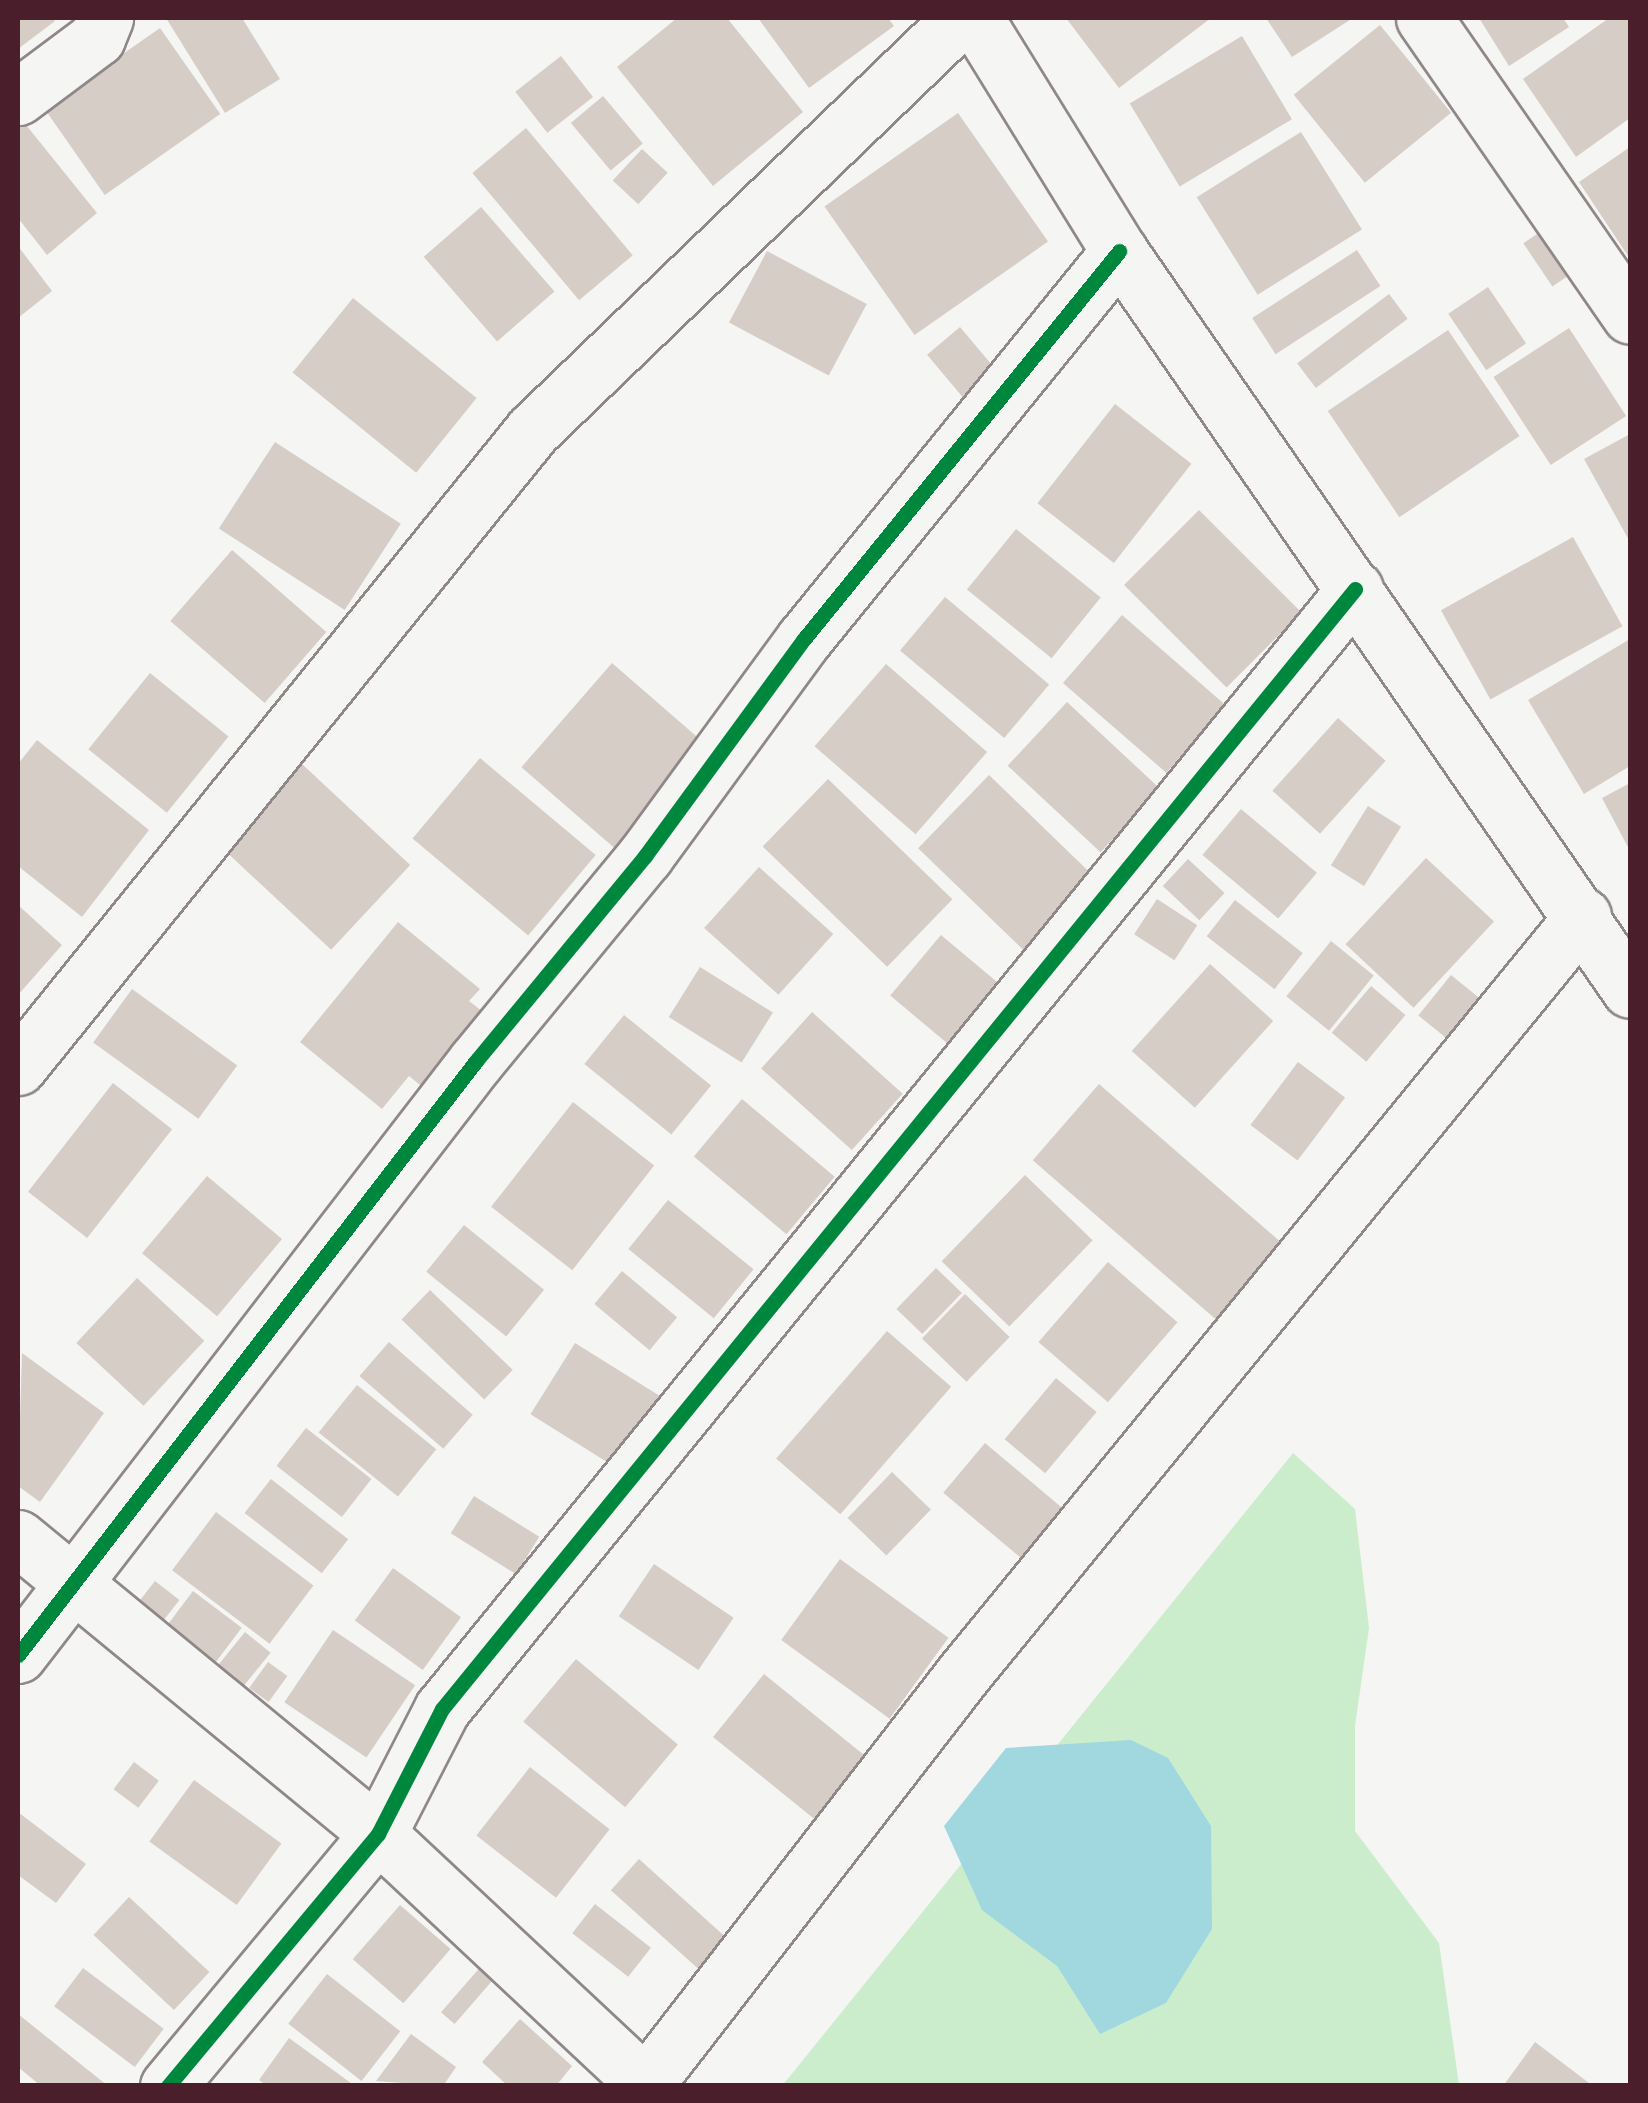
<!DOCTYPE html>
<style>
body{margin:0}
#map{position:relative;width:1648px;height:2103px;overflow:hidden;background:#f5f5f3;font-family:Mali,sans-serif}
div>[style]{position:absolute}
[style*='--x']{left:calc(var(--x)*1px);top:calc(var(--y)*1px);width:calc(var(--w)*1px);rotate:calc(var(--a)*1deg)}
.green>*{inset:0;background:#cbedcc}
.water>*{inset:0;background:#a1d8e0}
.building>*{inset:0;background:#d7cdc7;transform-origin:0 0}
.roads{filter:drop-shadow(2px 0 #8f8788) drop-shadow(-2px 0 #8f8788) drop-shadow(0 2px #8f8788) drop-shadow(0 -2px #8f8788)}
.street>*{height:55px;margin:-27.5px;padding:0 27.5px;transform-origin:27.5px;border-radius:27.5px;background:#f5f5f3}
.cycleway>*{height:15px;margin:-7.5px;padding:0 7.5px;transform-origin:7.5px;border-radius:7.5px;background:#00873e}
span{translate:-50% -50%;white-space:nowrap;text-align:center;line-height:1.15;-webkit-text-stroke:9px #f6f6f2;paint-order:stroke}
.frame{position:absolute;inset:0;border:20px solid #4a1f2b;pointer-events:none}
</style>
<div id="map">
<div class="green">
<i style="clip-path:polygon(1293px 1453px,1355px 1509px,1369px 1628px,1355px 1726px,1355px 1831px,1439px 1943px,1459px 2085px,782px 2086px)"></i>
</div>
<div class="water">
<i style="clip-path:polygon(1131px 1740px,1168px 1758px,1211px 1826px,1212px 1929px,1166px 2003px,1100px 2034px,1057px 1966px,982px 1910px,944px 1826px,1006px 1748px)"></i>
</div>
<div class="building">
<i style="clip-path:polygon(18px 18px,52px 18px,55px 21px,18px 49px)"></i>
<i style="clip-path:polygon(166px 18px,242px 18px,280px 79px,225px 113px)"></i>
<i style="clip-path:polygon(677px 18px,727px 18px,803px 112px,713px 186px,617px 67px)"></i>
<i style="clip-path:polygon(758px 18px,888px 18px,894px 26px,809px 88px)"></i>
<i style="clip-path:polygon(1066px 18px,1211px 18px,1119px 88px)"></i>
<i style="clip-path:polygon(1266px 18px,1353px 18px,1292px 57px)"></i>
<i style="clip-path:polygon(1479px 18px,1563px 18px,1569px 27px,1509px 66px)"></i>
<i style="clip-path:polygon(1609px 18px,1630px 18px,1630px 118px,1576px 157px,1523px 79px)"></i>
<i style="left:1380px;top:25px;width:113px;height:111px;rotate:51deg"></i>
<i style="left:160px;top:28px;width:105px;height:141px;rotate:55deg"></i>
<i style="left:1242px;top:36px;width:97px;height:131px;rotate:59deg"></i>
<i style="left:561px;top:56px;width:52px;height:58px;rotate:52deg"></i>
<i style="left:603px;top:96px;width:62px;height:42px;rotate:50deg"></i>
<i style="left:958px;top:113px;width:157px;height:163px;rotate:55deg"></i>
<i style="clip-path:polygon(18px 115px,97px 213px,47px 255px,18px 218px)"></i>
<i style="left:526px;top:128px;width:166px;height:70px;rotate:50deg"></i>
<i style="left:1301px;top:132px;width:115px;height:123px;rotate:58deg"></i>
<i style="clip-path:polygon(1630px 147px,1630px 259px,1579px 182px)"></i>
<i style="left:642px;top:149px;width:35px;height:43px;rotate:43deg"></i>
<i style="left:481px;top:207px;width:112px;height:76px;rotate:49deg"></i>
<i style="left:1549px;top:226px;width:52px;height:31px;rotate:56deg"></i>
<i style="clip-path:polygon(18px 246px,52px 291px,18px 318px)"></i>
<i style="left:1357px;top:250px;width:43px;height:125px;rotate:57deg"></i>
<i style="left:767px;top:251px;width:113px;height:81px;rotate:28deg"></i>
<i style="left:1488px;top:287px;width:68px;height:48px;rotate:56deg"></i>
<i style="left:1389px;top:294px;width:31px;height:115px;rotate:53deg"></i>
<i style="left:353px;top:298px;width:159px;height:96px;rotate:39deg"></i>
<i style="left:960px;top:327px;width:68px;height:43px;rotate:50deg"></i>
<i style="left:1569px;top:328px;width:105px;height:90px;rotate:57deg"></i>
<i style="left:1448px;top:330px;width:128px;height:145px;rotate:56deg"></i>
<i style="left:1115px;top:404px;width:97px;height:126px;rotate:38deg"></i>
<i style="clip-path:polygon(1630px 434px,1630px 542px,1584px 459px)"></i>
<i style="left:275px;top:442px;width:150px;height:103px;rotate:33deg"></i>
<i style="left:1199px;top:510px;width:145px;height:106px;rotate:45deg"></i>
<i style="left:1016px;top:529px;width:109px;height:78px;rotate:39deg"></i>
<i style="left:1573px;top:537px;width:102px;height:151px;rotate:61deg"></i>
<i style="left:232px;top:550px;width:125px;height:94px;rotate:41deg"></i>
<i style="left:945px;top:597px;width:136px;height:70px;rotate:40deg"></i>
<i style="left:1122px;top:615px;width:137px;height:90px;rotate:41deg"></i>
<i style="clip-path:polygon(1630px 639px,1630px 766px,1584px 794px,1528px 700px)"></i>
<i style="left:612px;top:663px;width:127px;height:138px;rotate:41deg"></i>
<i style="left:886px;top:664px;width:134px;height:109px;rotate:41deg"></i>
<i style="left:150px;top:673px;width:101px;height:98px;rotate:39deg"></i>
<i style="left:1067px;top:702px;width:127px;height:87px;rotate:43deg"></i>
<i style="left:1338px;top:718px;width:64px;height:98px;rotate:42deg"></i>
<i style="clip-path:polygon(37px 740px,149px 830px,82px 917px,18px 866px,18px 764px)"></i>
<i style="left:480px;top:758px;width:151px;height:105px;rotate:40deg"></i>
<i style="left:302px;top:764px;width:148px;height:116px;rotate:43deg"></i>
<i style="left:989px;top:775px;width:151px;height:102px;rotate:44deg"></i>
<i style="left:828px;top:779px;width:173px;height:94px;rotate:44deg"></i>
<i style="clip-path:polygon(1630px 783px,1630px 851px,1602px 798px)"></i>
<i style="left:1368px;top:806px;width:39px;height:70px;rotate:32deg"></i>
<i style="left:1241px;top:809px;width:99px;height:60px;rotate:40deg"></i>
<i style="left:1426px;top:858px;width:93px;height:118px;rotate:43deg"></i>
<i style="left:1188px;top:859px;width:50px;height:37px;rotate:43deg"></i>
<i style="left:759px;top:867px;width:100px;height:82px;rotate:42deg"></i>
<i style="left:1157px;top:899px;width:48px;height:42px;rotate:33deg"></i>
<i style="left:1235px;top:900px;width:86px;height:46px;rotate:38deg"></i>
<i style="clip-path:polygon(18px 905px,62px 945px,18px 995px)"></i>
<i style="clip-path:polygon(398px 922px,480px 989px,469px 1001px,487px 1015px,426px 1090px,409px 1076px,382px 1109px,300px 1042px)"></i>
<i style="left:941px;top:935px;width:90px;height:79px;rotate:40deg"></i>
<i style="left:1331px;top:941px;width:55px;height:71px;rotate:39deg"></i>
<i style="left:1210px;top:964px;width:85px;height:117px;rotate:42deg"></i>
<i style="left:700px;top:967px;width:86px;height:59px;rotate:32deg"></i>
<i style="left:1451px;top:975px;width:36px;height:52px;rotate:39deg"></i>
<i style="left:1371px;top:986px;width:45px;height:61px;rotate:40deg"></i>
<i style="left:132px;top:989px;width:130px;height:66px;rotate:36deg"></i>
<i style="left:812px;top:1012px;width:122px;height:76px;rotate:42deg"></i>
<i style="left:624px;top:1015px;width:112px;height:63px;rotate:39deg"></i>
<i style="left:1298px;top:1062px;width:59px;height:79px;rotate:37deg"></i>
<i style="left:113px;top:1083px;width:75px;height:138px;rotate:38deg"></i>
<i style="left:1099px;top:1084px;width:245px;height:101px;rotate:41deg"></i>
<i style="left:742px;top:1099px;width:121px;height:75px;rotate:40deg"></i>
<i style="left:573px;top:1102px;width:103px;height:133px;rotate:38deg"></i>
<i style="left:1025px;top:1175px;width:94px;height:120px;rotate:44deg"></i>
<i style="left:207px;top:1176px;width:98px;height:101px;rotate:40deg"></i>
<i style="left:668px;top:1200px;width:110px;height:63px;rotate:39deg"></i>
<i style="left:464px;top:1225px;width:103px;height:60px;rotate:39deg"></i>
<i style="left:1108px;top:1262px;width:92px;height:106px;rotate:41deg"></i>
<i style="left:936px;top:1268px;width:36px;height:57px;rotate:44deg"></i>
<i style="left:622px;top:1271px;width:72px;height:43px;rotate:40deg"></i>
<i style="left:137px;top:1278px;width:92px;height:89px;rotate:43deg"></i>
<i style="left:430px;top:1290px;width:115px;height:41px;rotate:44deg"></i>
<i style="left:965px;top:1294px;width:62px;height:62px;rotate:44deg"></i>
<i style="left:887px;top:1331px;width:85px;height:169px;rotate:41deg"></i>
<i style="left:389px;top:1342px;width:111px;height:45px;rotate:41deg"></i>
<i style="left:575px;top:1343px;width:110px;height:84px;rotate:32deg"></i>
<i style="clip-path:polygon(22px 1353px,104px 1413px,40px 1502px,18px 1486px)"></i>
<i style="left:1056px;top:1378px;width:53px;height:80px;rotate:40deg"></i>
<i style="left:357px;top:1385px;width:102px;height:61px;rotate:39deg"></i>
<i style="left:306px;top:1428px;width:83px;height:48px;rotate:38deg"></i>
<i style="left:985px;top:1443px;width:106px;height:65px;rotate:40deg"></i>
<i style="left:892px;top:1472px;width:54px;height:64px;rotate:44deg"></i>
<i style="left:271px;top:1479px;width:98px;height:43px;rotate:38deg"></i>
<i style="left:474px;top:1496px;width:77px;height:44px;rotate:32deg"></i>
<i style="left:216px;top:1512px;width:122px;height:73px;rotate:37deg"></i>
<i style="left:840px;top:1559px;width:134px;height:100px;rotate:36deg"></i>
<i style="left:654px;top:1564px;width:96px;height:63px;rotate:34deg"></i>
<i style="left:393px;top:1568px;width:84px;height:65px;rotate:36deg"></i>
<i style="left:155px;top:1581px;width:31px;height:40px;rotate:38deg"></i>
<i style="left:193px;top:1591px;width:61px;height:51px;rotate:37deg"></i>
<i style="left:333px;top:1630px;width:99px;height:87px;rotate:34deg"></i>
<i style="left:245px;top:1632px;width:33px;height:58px;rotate:39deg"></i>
<i style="left:576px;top:1659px;width:133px;height:82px;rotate:40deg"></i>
<i style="left:268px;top:1662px;width:24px;height:32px;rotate:36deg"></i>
<i style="left:764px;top:1674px;width:141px;height:81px;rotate:39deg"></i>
<i style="left:134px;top:1762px;width:31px;height:34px;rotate:37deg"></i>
<i style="left:530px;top:1767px;width:101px;height:87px;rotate:38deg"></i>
<i style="left:194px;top:1780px;width:108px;height:76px;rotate:36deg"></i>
<i style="clip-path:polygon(18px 1812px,86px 1864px,56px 1903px,18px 1875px)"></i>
<i style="left:639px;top:1859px;width:119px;height:42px;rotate:42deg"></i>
<i style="left:129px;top:1897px;width:110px;height:52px;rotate:43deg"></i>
<i style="left:595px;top:1904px;width:71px;height:37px;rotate:38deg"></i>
<i style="left:400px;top:1905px;width:67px;height:72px;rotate:41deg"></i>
<i style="left:483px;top:1964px;width:18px;height:64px;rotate:41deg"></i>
<i style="left:83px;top:1968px;width:101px;height:48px;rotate:37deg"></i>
<i style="left:327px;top:1974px;width:93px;height:63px;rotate:38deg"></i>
<i style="clip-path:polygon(18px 2014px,108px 2086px,41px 2086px,18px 2067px)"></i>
<i style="clip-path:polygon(520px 2019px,572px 2066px,556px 2086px,508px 2086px,482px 2062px)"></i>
<i style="clip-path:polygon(411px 2034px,456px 2067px,443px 2086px,376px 2081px)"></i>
<i style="clip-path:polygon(289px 2038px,355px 2086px,267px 2086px,259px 2080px)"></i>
<i style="clip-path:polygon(1535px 2042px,1593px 2086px,1503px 2086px)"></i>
</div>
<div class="roads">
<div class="street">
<i style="--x:975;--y:18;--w:274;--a:58.3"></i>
<i style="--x:1119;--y:251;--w:898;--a:55.34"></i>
<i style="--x:1424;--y:18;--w:362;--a:55.3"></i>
<i style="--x:18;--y:97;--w:99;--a:-36.8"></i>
<i style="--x:97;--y:38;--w:22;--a:-68"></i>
<i style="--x:18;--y:1067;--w:819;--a:-51.05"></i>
<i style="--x:533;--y:430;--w:594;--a:-43.91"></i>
<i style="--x:18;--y:1538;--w:466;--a:39.4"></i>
<i style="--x:378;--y:1834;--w:366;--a:43.1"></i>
<i style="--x:18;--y:1655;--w:750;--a:-52.37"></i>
<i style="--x:476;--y:1061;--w:266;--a:-50.5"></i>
<i style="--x:645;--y:856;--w:269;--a:-53.8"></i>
<i style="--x:804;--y:639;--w:500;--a:-50.9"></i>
<i style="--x:168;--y:2086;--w:328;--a:-50.2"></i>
<i style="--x:378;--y:1834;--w:140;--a:-62.9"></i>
<i style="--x:442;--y:1709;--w:1445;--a:-50.81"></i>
<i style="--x:644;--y:2086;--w:522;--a:-52.23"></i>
<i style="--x:964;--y:1673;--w:978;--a:-50.73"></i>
</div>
</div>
<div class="cycleway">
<i style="--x:18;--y:1655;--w:750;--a:-52.37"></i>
<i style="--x:476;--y:1061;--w:266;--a:-50.5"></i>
<i style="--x:645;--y:856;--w:269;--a:-53.8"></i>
<i style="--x:804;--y:639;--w:500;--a:-50.9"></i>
<i style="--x:168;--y:2086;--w:328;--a:-50.2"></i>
<i style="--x:378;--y:1834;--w:140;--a:-62.9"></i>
<i style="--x:442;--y:1709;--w:1445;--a:-50.81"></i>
</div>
<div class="frame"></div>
</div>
